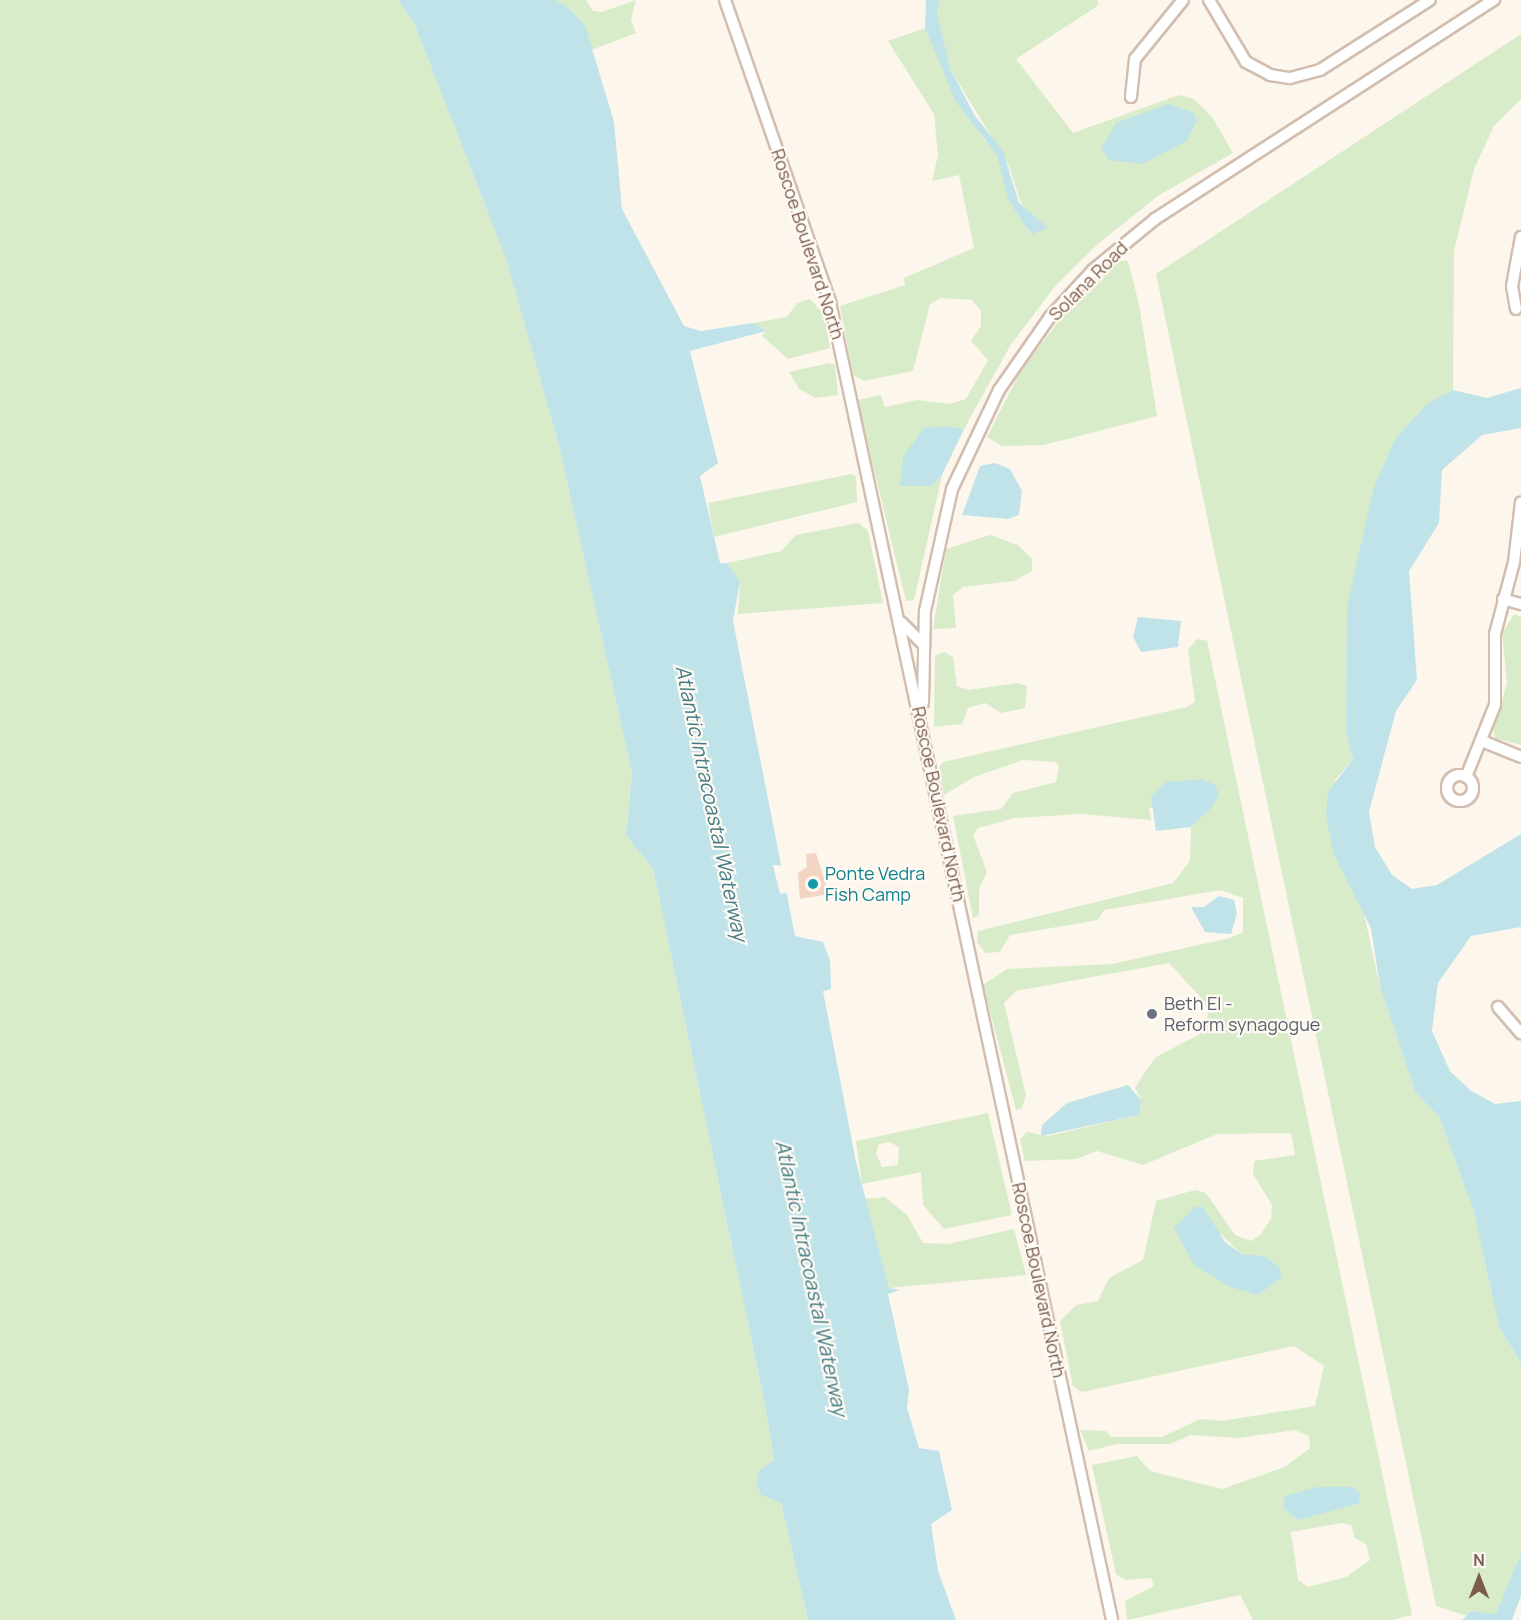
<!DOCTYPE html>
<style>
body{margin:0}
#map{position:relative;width:1521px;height:1620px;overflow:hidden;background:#fdf6ec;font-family:Manrope,sans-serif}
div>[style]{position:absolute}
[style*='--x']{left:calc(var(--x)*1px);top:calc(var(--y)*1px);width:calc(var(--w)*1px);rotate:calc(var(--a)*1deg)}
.green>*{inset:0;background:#d8ecc9}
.water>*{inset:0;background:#bfe3e8}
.pier>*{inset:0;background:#fdf6ec}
.building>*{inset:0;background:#f3d5c3}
.roads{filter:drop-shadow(2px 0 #d1beb0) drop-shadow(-2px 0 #d1beb0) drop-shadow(0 2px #d1beb0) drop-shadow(0 -2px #d1beb0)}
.minor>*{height:10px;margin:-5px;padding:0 5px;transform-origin:5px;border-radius:5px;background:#fff}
.minor>.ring{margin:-5px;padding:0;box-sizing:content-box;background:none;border:10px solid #fff;border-radius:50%}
.dots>*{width:16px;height:16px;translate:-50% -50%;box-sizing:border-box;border:3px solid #fffaf3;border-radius:50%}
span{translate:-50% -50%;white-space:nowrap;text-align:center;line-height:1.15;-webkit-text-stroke:4.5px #fffaf3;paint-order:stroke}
.street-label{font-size:18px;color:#7a5c4d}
.culture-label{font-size:18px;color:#0d838f}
.left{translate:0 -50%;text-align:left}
.worship-label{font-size:18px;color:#5b616d}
.water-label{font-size:20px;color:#437c86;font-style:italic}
.north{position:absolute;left:1449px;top:1548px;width:60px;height:60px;-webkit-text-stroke:4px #fffaf3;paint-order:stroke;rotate:0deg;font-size:16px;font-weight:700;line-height:24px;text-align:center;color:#7a5c4d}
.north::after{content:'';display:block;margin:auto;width:21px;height:27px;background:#7a5c4d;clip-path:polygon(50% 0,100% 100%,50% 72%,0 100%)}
</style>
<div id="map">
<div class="green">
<i style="clip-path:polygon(0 0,398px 0,414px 23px,506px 259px,559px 446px,632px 773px,626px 835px,653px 869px,764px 1400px,774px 1460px,760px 1469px,761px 1495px,781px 1503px,808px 1620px,0 1620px)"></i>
<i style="clip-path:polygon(555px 0,586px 0,593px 11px,602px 12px,636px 0,631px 20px,636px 33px,589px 51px,585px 25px)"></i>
<i style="clip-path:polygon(939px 0,1097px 0,1099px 5px,1016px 59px,1073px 133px,1179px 95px,1194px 99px,1212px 117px,1233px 153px,1159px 195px,1099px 243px,1056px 285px,1010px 346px,964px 429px,949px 426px,903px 456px,932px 486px,942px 475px,914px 600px,906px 601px,857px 400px,881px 395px,885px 407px,917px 400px,950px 404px,966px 399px,988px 360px,971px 341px,981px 326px,981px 311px,972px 300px,941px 298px,930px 304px,913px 371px,864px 381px,853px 375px,840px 306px,905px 285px,904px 278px,974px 248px,959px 175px,932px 181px,938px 155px,934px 114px,888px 41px,925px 28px,982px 137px,998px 155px,1008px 199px,1031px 234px,1009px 166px,951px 70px,936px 15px)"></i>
<i style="clip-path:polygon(1521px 34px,1521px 99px,1494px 126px,1474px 169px,1454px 251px,1453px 390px,1428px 404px,1395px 439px,1347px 606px,1346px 733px,1353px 759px,1335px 780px,1380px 987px,1415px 1092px,1439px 1117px,1473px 1209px,1499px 1327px,1521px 1363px,1521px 1553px,1496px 1614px,1464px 1615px,1436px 1606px,1156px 274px)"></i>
<i style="clip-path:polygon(1120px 260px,1128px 261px,1139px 304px,1157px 416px,1044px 445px,1002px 446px,987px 437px,1020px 372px,1068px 309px)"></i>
<i style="clip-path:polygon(810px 299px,824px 314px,830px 348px,788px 359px,762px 336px,766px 331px,753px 323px,787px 317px,797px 303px)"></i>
<i style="clip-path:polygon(829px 363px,835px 365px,838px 395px,816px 398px,799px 389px,789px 372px)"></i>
<i style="clip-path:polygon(851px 474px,856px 476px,857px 502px,714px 537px,708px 503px)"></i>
<i style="clip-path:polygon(858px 523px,868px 531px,883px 603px,738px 614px,740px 581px,727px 563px,781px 551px,796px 535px)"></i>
<i style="clip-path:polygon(990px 535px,1018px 545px,1032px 559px,1032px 571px,1014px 581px,963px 587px,953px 595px,956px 628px,933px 629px,946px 549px)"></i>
<i style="clip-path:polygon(1514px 614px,1521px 617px,1521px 745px,1495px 738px,1493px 730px,1507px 683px,1502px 634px)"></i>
<i style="clip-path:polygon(evenodd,1197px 639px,1207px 641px,1412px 1615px,1392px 1620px,1253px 1620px,1240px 1595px,1127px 1620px,1125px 1601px,1154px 1586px,1151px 1578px,1126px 1580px,1116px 1574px,1092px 1465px,1137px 1456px,1150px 1471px,1222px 1489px,1285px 1467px,1310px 1448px,1309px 1436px,1295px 1430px,1239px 1438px,1191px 1435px,1170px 1444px,1117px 1444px,1089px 1451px,1080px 1430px,1106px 1431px,1111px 1437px,1162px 1437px,1200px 1419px,1222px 1421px,1315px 1406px,1324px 1366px,1294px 1346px,1082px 1392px,1073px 1386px,1060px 1321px,1076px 1305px,1098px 1301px,1109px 1278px,1143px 1260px,1156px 1201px,1195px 1190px,1206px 1193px,1235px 1235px,1251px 1241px,1260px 1235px,1271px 1219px,1272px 1205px,1253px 1174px,1254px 1161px,1295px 1155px,1291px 1133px,1217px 1134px,1143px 1165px,1097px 1151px,1077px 1159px,1025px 1161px,1020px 1139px,1027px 1132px,1048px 1136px,1139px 1115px,1142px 1101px,1135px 1088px,1145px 1072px,1156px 1057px,1200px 1034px,1208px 1016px,1205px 1002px,1169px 963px,1016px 991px,1004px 1003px,1026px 1095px,1022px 1108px,1016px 1110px,983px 985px,1007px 969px,1112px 964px,1230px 938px,1243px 932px,1243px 898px,1221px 890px,1104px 910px,1098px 920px,1010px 935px,1000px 952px,985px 953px,977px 942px,978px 931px,1173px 883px,1190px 861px,1191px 827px,1210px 808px,1149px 808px,1151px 820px,1081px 814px,1015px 818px,978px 828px,973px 835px,987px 872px,979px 889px,979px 915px,973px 918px,953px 816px,1001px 809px,1013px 793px,1056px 782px,1059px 767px,1056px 762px,1023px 760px,974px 777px,944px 795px,939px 767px,943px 762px,1187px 707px,1195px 702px,1188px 650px,1197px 639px,1214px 1228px,1242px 1254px,1264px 1256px,1194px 1265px,1214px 1228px,1197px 639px,1342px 1523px,1351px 1525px,1355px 1538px,1366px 1544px,1370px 1560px,1346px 1577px,1308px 1587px,1298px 1580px,1291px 1532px,1342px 1523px)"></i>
<i style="clip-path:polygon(944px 652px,953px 657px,957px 686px,968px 690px,1018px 683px,1027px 686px,1025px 708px,1001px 713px,985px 703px,968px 708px,962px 724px,934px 727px,935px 656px)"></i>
<i style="clip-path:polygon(evenodd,988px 1113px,1012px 1215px,944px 1229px,923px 1205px,921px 1172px,862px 1184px,856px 1141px,988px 1113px,889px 1142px,899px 1147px,898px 1165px,882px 1167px,876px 1153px,879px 1144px,889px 1142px)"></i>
<i style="clip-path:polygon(885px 1197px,907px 1215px,923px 1243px,948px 1244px,1014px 1229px,1026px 1275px,889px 1288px,865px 1199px)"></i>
</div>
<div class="water">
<i style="clip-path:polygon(398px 0,555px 0,567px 7px,585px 25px,614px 122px,622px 209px,684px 326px,701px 331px,753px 323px,766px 331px,690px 351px,718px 463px,700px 476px,720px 563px,727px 563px,740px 581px,733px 621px,795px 936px,823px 942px,830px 960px,831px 989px,823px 991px,856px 1162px,889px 1288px,900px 1290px,888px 1294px,909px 1390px,907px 1408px,919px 1448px,939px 1451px,947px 1487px,952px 1510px,931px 1524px,938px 1571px,956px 1620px,808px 1620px,781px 1503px,761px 1495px,756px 1482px,760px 1469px,774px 1460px,764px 1400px,653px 869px,626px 835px,632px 773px,559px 446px,506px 259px,414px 23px)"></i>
<i style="clip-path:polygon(926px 0,939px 0,937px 15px,951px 70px,975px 116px,1003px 151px,1019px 203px,1048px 228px,1032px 234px,1023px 223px,1008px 199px,997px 155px,956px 102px,925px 28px)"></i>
<i style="clip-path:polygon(1168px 104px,1193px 112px,1197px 120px,1187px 141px,1142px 164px,1109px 160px,1101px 148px,1116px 123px)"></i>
<i style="clip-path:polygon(1521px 388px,1521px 428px,1482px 435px,1442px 470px,1439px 523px,1409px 571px,1417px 680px,1396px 711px,1369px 812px,1375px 847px,1392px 875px,1412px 889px,1437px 885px,1521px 834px,1521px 927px,1471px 936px,1438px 983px,1432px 1031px,1450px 1071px,1470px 1090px,1495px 1104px,1521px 1101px,1521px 1363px,1499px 1327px,1473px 1209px,1439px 1117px,1415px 1092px,1380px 987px,1371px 928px,1333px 853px,1326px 816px,1328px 792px,1353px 759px,1346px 733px,1347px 606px,1373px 490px,1395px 439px,1428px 403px,1453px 390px,1487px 398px)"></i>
<i style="clip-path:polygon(949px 426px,964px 429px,942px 475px,932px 486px,900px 486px,903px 456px,924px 428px)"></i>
<i style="clip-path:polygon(995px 463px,1010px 469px,1022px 491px,1019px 515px,1008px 519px,962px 515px,980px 466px)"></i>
<i style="clip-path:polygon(1138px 617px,1181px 621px,1178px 647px,1141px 652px,1133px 637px)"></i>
<i style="clip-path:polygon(1203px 779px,1215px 785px,1219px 795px,1211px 808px,1191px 827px,1156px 831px,1151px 796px,1166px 782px)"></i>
<i style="clip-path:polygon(1219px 896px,1234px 900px,1237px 913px,1231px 934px,1205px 932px,1191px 907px,1204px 907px)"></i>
<i style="clip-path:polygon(1128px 1085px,1142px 1101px,1139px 1115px,1041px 1136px,1042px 1125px,1067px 1103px)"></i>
<i style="clip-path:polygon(1195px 1207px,1203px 1207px,1225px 1242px,1242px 1254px,1264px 1256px,1279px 1267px,1282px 1277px,1258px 1295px,1230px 1287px,1194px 1265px,1174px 1228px)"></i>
<i style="clip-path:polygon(1317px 1487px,1353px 1487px,1360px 1494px,1359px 1503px,1299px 1520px,1283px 1508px,1285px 1496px)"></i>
<i style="clip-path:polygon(1521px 1553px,1521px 1596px,1512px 1620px,1462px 1620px,1471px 1611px,1496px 1614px)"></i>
</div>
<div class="pier">
<i style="clip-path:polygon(773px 865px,787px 866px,791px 892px,780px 894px)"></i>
</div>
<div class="building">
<i style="clip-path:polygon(816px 853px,829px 894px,800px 899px,798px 873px,807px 867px,806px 854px)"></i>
</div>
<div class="roads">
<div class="minor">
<i style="--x:725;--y:0;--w:320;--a:70.8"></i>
<i style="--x:830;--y:302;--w:1348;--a:77.92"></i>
<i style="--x:1209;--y:0;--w:72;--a:59.2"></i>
<i style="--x:1246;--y:62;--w:27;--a:28"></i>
<i style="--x:1270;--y:75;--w:20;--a:9"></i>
<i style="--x:1290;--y:78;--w:31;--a:-15"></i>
<i style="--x:1320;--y:70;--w:130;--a:-32.5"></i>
<i style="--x:1131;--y:97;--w:38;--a:-84"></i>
<i style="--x:1135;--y:59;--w:76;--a:-50.9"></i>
<i style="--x:1516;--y:309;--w:23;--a:-100"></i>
<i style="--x:1512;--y:286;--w:50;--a:-79.6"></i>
<i style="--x:1503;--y:599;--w:19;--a:16"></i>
<i style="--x:902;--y:623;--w:30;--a:45"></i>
<i style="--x:923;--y:703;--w:92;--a:-88.8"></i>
<i style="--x:925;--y:611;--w:125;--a:-77.5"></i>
<i style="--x:952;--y:489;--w:110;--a:-64.6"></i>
<i style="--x:999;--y:390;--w:89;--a:-55.1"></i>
<i style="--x:1050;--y:317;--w:64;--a:-47.5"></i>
<i style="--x:1093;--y:270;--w:80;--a:-39.4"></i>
<i style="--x:1155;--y:219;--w:404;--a:-32.9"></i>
<i style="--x:1482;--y:741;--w:42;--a:22.3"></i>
<i class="ring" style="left:1447px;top:775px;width:16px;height:16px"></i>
<i style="--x:1466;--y:777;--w:78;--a:-68.1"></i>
<i style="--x:1495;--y:705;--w:71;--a:-90"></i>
<i style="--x:1495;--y:634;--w:74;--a:-75.2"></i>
<i style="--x:1514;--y:562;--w:60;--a:-83.3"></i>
<i style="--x:1498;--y:1007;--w:35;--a:49"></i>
</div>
</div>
<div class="dots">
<i style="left:813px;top:884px;background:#0f9aa8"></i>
<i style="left:1152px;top:1014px;background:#6b7280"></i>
</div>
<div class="street-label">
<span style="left:808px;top:244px;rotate:72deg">Roscoe Boulevard North</span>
<span style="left:1088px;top:281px;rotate:-45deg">Solana Road</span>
<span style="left:939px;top:804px;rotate:78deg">Roscoe Boulevard North</span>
<span style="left:1039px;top:1280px;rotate:78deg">Roscoe Boulevard North</span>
</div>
<div class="culture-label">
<span class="left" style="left:825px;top:884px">Ponte Vedra<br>Fish Camp</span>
</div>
<div class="worship-label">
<span class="left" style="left:1164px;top:1014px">Beth El -<br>Reform synagogue</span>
</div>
<div class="water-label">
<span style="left:712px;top:803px;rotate:78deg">Atlantic Intracoastal Waterway</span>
<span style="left:812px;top:1278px;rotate:78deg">Atlantic Intracoastal Waterway</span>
</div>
<div class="north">N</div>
</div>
